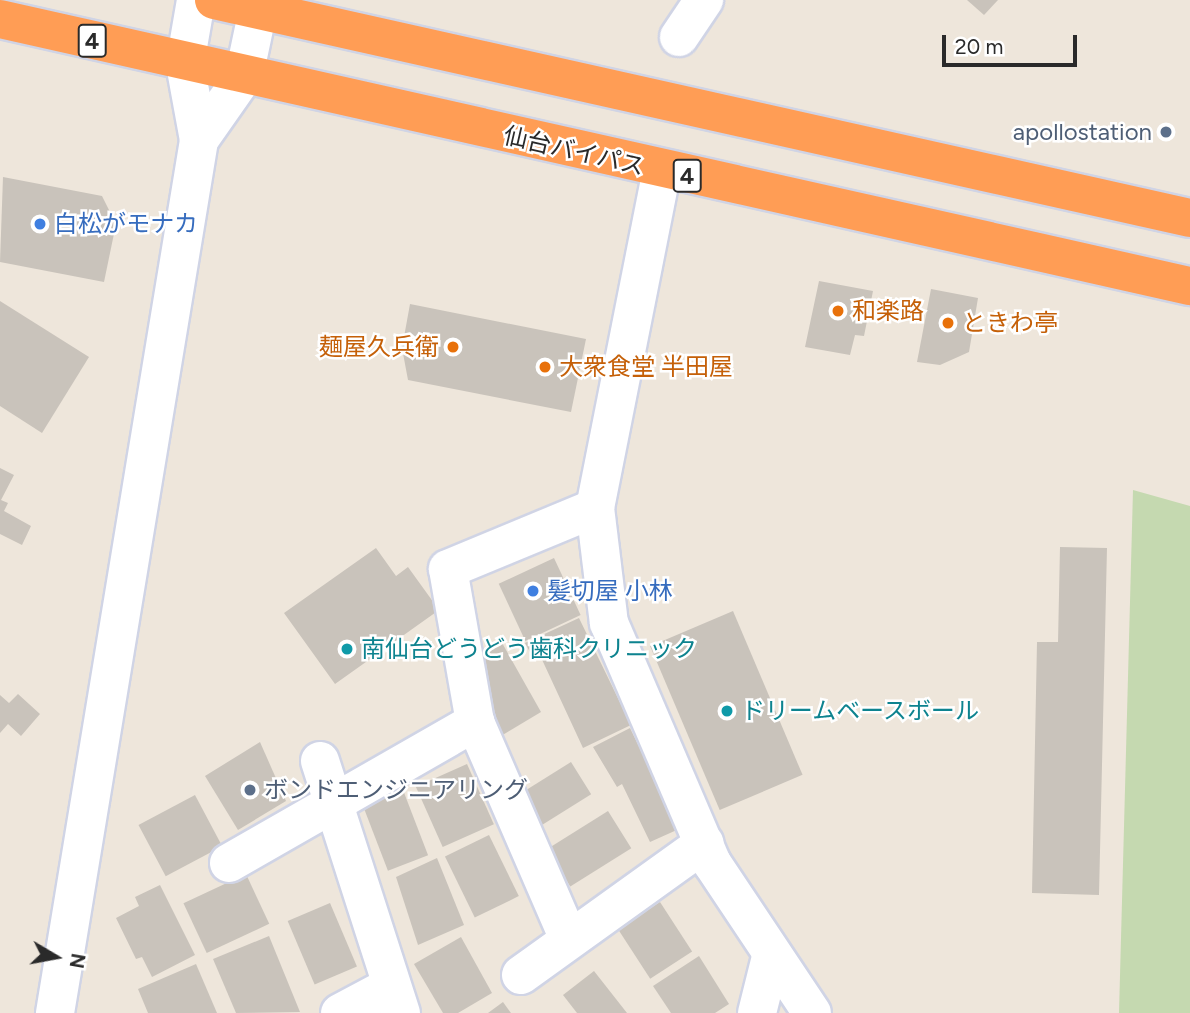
<!DOCTYPE html>
<meta charset="utf-8">
<style>
body{margin:0}
#map{position:relative;width:1190px;height:1013px;overflow:hidden;background:#eee6db;font-family:Figtree,"Noto Sans JP",sans-serif}
div>[style]{position:absolute}
[style*='--x']{left:calc(var(--x)*1px);top:calc(var(--y)*1px);width:calc(var(--w)*1px);rotate:calc(var(--a)*1deg)}
.cemetery>*{inset:0;background:#c5d9b0}
.building>*{inset:0;background:#c9c3bb;transform-origin:0 0}
.roads{filter:drop-shadow(2px 0 #d0d4e5) drop-shadow(-2px 0 #d0d4e5) drop-shadow(0 2px #d0d4e5) drop-shadow(0 -2px #d0d4e5)}
.street>*{height:38px;margin:-19px;padding:0 19px;transform-origin:19px;border-radius:19px;background:#fff}
.secondary>*{height:38px;margin:-19px;padding:0 19px;transform-origin:19px;border-radius:19px;background:#fff}
.highway>*{height:38px;margin:-19px;padding:0 19px;transform-origin:19px;border-radius:19px;background:#ff9d55}
.dots>*{width:19px;height:19px;translate:-50% -50%;box-sizing:border-box;border:4px solid #fff;border-radius:50%}
span{translate:-50% -50%;white-space:nowrap;text-align:center;line-height:1.15;-webkit-text-stroke:5px #fff;paint-order:stroke}
.shield-label span{padding:2px 5px;background:#fff;border:2px solid;border-radius:5px;-webkit-text-stroke-width:0}
.shield-label{font-size:23px;color:#2a2a2a;font-weight:700}
.service-label{font-size:24px;color:#4e5e75}
.right{translate:-100% -50%;text-align:right}
.left{translate:0 -50%;text-align:left}
.street-label{font-size:24px;color:#2a2a2a}
.shop-label{font-size:24px;color:#366cbe}
.food-label{font-size:24px;color:#c56008}
.culture-label{font-size:24px;color:#0d838f}
.north{position:absolute;left:21px;top:922px;width:70px;height:70px;-webkit-text-stroke:5px #fff;paint-order:stroke;rotate:100deg;font-size:19px;font-weight:700;line-height:28px;text-align:center;color:#2a2a2a}
.north::after{content:'';display:block;margin:auto;width:24px;height:32px;background:#2a2a2a;clip-path:polygon(50% 0,100% 100%,50% 72%,0 100%)}
.scale{position:absolute;left:942px;top:35px;width:135px;height:32px;box-sizing:border-box;border:4px solid #2a2a2a;border-top:0;padding-left:9px;font-size:21px;line-height:24px;white-space:nowrap;color:#2a2a2a;-webkit-text-stroke:5px #fff;paint-order:stroke}
</style>
<div id="map">
<div class="cemetery">
<i style="clip-path:polygon(1133px 490px,1190px 506px,1190px 1013px,1119px 1013px)"></i>
</div>
<div class="building">
<i style="clip-path:polygon(967px 0,998px 0,984px 15px)"></i>
<i style="clip-path:polygon(3px 177px,102px 196px,116px 224px,104px 282px,0 262px)"></i>
<i style="clip-path:polygon(819px 281px,873px 291px,864px 336px,855px 335px,850px 355px,805px 347px)"></i>
<i style="clip-path:polygon(931px 289px,978px 298px,969px 352px,940px 365px,917px 362px)"></i>
<i style="clip-path:polygon(0 301px,89px 357px,42px 433px,0 406px)"></i>
<i style="clip-path:polygon(410px 304px,586px 339px,571px 412px,408px 380px,402px 348px)"></i>
<i style="clip-path:polygon(0 468px,14px 475px,1px 500px,8px 503px,4px 511px,31px 526px,22px 545px,0 534px)"></i>
<i style="clip-path:polygon(1060px 547px,1107px 548px,1099px 895px,1032px 893px,1037px 642px,1058px 642px)"></i>
<i style="clip-path:polygon(376px 548px,396px 576px,408px 567px,439px 610px,335px 684px,284px 613px)"></i>
<i style="left:554px;top:558px;width:63px;height:61px;rotate:65deg"></i>
<i style="left:733px;top:611px;width:178px;height:90px;rotate:67deg"></i>
<i style="clip-path:polygon(579px 618px,631px 725px,583px 748px,538px 651px,531px 654px,525px 643px)"></i>
<i style="clip-path:polygon(501px 641px,541px 712px,501px 736px,484px 704px,475px 656px)"></i>
<i style="clip-path:polygon(18px 694px,40px 714px,21px 736px,8px 724px,0 733px,0 695px,9px 703px)"></i>
<i style="clip-path:polygon(630px 728px,679px 829px,650px 842px,622px 784px,617px 787px,593px 747px)"></i>
<i style="clip-path:polygon(260px 742px,286px 801px,238px 830px,205px 776px)"></i>
<i style="left:571px;top:762px;width:38px;height:58px;rotate:58deg"></i>
<i style="left:467px;top:764px;width:66px;height:56px;rotate:66deg"></i>
<i style="left:403px;top:790px;width:70px;height:43px;rotate:69deg"></i>
<i style="left:195px;top:795px;width:58px;height:64px;rotate:62deg"></i>
<i style="left:608px;top:811px;width:44px;height:72px;rotate:58deg"></i>
<i style="left:489px;top:835px;width:68px;height:49px;rotate:64deg"></i>
<i style="clip-path:polygon(437px 858px,464px 925px,418px 945px,396px 877px)"></i>
<i style="left:246px;top:874px;width:55px;height:69px;rotate:65deg"></i>
<i style="clip-path:polygon(160px 885px,195px 955px,152px 977px,142px 957px,136px 959px,116px 918px,139px 906px,135px 897px)"></i>
<i style="left:660px;top:902px;width:59px;height:50px;rotate:57deg"></i>
<i style="left:330px;top:903px;width:69px;height:46px;rotate:67deg"></i>
<i style="clip-path:polygon(269px 936px,300px 1012px,236px 1013px,213px 959px)"></i>
<i style="clip-path:polygon(461px 937px,492px 993px,458px 1013px,443px 1013px,414px 964px)"></i>
<i style="clip-path:polygon(699px 956px,729px 1004px,715px 1013px,671px 1013px,653px 986px)"></i>
<i style="clip-path:polygon(196px 964px,217px 1013px,148px 1013px,138px 989px)"></i>
<i style="clip-path:polygon(594px 971px,627px 1013px,577px 1013px,563px 995px)"></i>
<i style="clip-path:polygon(503px 1002px,511px 1013px,488px 1013px)"></i>
</div>
<div class="roads">
<div class="street">
<i style="--x:679;--y:37;--w:45;--a:-56"></i>
<i style="--x:595;--y:508;--w:116;--a:83.1"></i>
<i style="--x:609;--y:623;--w:261;--a:66.8"></i>
<i style="--x:712;--y:863;--w:180;--a:56.3"></i>
<i style="--x:320;--y:761;--w:265;--a:72.2"></i>
<i style="--x:229;--y:863;--w:284;--a:-29.8"></i>
<i style="--x:568;--y:937;--w:234;--a:-113.4"></i>
<i style="--x:475;--y:722;--w:155;--a:-100"></i>
<i style="--x:448;--y:569;--w:159;--a:-22.5"></i>
<i style="--x:595;--y:508;--w:344;--a:-78.8"></i>
<i style="--x:521;--y:975;--w:226;--a:-35.7"></i>
<i style="--x:340;--y:1013;--w:58;--a:-27.9"></i>
<i style="--x:757;--y:1013;--w:58;--a:-76"></i>
</div>
<div class="secondary">
<i style="--x:199;--y:140;--w:78;--a:-54.9"></i>
<i style="--x:244;--y:76;--w:78;--a:-78.1"></i>
<i style="--x:55;--y:1013;--w:885;--a:-80.63"></i>
<i style="--x:199;--y:140;--w:77;--a:-100.4"></i>
<i style="--x:185;--y:64;--w:65;--a:-80.2"></i>
</div>
<div class="highway">
<i style="--x:214;--y:0;--w:1000;--a:12.59"></i>
<i style="--x:0;--y:19;--w:1220;--a:12.65"></i>
</div>
</div>
<div class="dots">
<i style="left:1166px;top:132px;background:#5c6f8a"></i>
<i style="left:40px;top:224px;background:#3f7fe0"></i>
<i style="left:838px;top:311px;background:#e8710a"></i>
<i style="left:948px;top:323px;background:#e8710a"></i>
<i style="left:453px;top:347px;background:#e8710a"></i>
<i style="left:545px;top:367px;background:#e8710a"></i>
<i style="left:533px;top:591px;background:#3f7fe0"></i>
<i style="left:347px;top:649px;background:#0f9aa8"></i>
<i style="left:727px;top:711px;background:#0f9aa8"></i>
<i style="left:250px;top:790px;background:#5c6f8a"></i>
</div>
<div class="shield-label">
<span style="left:92px;top:41px">4</span>
<span style="left:687px;top:176px">4</span>
</div>
<div class="service-label">
<span class="right" style="left:1152px;top:132px">apollostation</span>
<span class="left" style="left:264px;top:790px">ボンドエンジニアリング</span>
</div>
<div class="street-label">
<span style="left:574px;top:151px;rotate:13deg">仙台バイパス</span>
</div>
<div class="shop-label">
<span class="left" style="left:54px;top:224px">白松がモナカ</span>
<span class="left" style="left:547px;top:591px">髪切屋 小林</span>
</div>
<div class="food-label">
<span class="left" style="left:852px;top:311px">和楽路</span>
<span class="left" style="left:962px;top:323px">ときわ亭</span>
<span class="right" style="left:439px;top:347px">麺屋久兵衛</span>
<span class="left" style="left:559px;top:367px">大衆食堂 半田屋</span>
</div>
<div class="culture-label">
<span class="left" style="left:361px;top:649px">南仙台どうどう歯科クリニック</span>
<span class="left" style="left:741px;top:711px">ドリームベースボール</span>
</div>
<div class="north">N</div>
<div class="scale">20 m</div>
</div>
